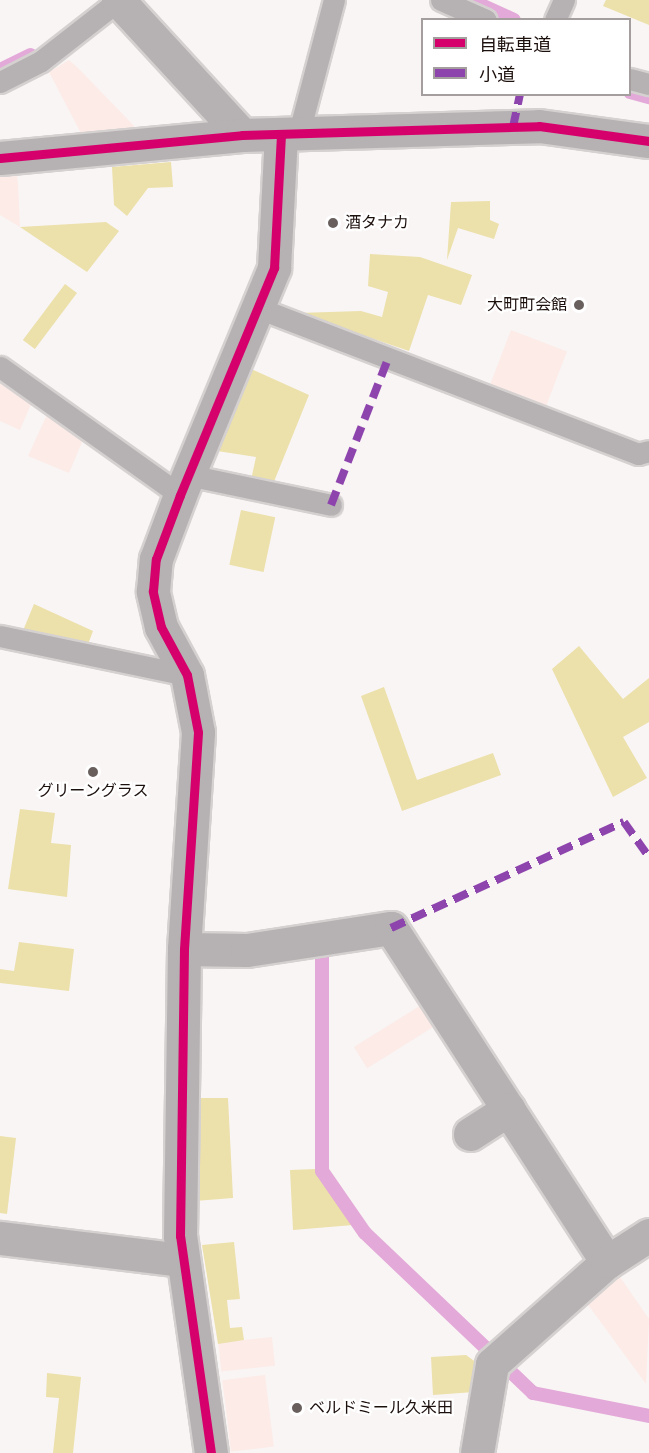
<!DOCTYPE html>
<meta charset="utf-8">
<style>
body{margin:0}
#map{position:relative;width:649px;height:1453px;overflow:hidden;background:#f9f5f4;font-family:Raleway,"Noto Sans JP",sans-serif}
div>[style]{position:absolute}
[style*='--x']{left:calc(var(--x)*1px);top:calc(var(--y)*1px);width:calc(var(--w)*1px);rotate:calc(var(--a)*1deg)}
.built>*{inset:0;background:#fcebe7;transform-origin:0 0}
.green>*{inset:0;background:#ece0ab;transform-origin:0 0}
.stream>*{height:14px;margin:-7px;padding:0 7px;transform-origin:7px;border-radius:7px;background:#e3a9d8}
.roads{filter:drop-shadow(2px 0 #d5d1d0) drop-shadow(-2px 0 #d5d1d0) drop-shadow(0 2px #d5d1d0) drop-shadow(0 -2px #d5d1d0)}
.lane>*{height:21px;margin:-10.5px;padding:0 10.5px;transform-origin:10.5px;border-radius:10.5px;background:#b6b1b2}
.street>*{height:33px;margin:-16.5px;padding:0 16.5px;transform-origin:16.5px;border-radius:16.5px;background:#b6b1b2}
.quiet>*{height:8px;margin-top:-4px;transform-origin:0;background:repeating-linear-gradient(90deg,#8e44ad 0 15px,transparent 0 23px)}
.cycleway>*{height:9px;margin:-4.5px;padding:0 4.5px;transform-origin:4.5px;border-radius:4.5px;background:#d6006c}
.dots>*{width:16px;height:16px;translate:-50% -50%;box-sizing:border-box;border:3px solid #fff;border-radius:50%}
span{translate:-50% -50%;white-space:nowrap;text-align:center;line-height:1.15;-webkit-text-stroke:4.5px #fff;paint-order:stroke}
.poi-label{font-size:16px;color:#1c100d}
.left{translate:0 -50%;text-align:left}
.right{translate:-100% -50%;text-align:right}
.legend{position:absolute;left:421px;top:18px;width:210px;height:78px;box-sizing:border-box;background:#fff;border:2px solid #a49f9e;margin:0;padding:8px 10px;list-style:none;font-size:18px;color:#1c100d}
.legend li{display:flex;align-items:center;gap:12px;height:30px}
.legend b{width:30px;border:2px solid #a49f9e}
</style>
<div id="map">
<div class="built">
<i style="clip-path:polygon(69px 60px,79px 69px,140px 132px,84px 139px,49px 72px)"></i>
<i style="clip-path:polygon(17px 176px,18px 184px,20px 227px,0 215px,0 177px)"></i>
<i style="left:511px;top:330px;width:60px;height:60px;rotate:21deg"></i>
<i style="clip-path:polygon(0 377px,34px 397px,20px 430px,0 421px)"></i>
<i style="clip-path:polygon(50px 408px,85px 435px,69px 473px,28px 456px)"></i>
<i style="left:426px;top:1002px;width:25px;height:85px;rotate:58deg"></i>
<i style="clip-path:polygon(618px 1274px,649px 1319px,646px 1384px,586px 1302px)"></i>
<i style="left:272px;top:1337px;width:29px;height:54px;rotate:84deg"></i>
<i style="left:265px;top:1375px;width:72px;height:43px;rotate:83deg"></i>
</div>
<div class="green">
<i style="clip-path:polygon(606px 0,649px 0,649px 25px,603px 6px)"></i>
<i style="clip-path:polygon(171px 162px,173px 187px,148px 188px,127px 216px,114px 205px,112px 167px)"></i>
<i style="clip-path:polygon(490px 201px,490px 220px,499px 224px,494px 239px,458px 228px,447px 260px,451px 202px)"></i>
<i style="clip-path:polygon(106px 222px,119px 231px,87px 272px,20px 227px)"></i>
<i style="clip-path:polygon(370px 254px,420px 257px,472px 275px,461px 305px,428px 295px,409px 351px,298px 313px,361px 311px,382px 317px,388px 292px,368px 286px)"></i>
<i style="left:65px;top:284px;width:15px;height:70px;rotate:37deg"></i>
<i style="clip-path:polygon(249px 368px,309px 395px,273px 484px,251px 480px,256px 457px,211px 450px)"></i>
<i style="left:241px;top:510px;width:35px;height:56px;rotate:12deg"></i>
<i style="clip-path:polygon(34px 604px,93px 631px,87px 647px,22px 633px)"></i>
<i style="clip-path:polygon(579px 646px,623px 699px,649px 678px,649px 722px,623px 737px,647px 778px,613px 797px,552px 669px)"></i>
<i style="clip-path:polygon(384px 687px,417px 780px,493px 753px,501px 775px,402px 811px,361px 696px)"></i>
<i style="clip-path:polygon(20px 809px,55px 813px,51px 843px,71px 845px,67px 897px,8px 889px)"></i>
<i style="clip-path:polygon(19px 942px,74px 949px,69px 991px,0 983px,0 969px,14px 971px)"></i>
<i style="clip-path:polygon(197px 1098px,228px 1098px,233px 1198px,195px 1201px)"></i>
<i style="clip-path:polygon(0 1136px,16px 1138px,7px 1214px,0 1213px)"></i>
<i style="clip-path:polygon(316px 1169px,317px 1172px,353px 1225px,293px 1230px,290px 1170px)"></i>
<i style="clip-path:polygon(234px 1242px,240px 1299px,227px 1300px,230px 1328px,242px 1327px,244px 1340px,218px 1344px,202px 1245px)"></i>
<i style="clip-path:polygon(466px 1355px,477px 1363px,474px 1392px,433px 1395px,431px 1357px)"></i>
<i style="clip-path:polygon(47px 1373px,81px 1377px,73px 1453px,53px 1453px,59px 1398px,46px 1397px)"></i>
</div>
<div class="stream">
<i style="--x:470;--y:0;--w:48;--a:24.4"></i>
<i style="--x:0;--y:70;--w:34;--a:-26"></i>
<i style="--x:630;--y:92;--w:20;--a:15"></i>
<i style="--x:322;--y:945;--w:226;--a:90"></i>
<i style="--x:322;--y:1171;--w:75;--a:55.3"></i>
<i style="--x:365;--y:1233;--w:232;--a:43.6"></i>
<i style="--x:533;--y:1393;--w:118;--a:11.2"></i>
</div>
<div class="roads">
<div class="lane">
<i style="--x:441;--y:0;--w:49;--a:24"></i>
<i style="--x:555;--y:20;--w:22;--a:-66"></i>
<i style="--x:630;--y:79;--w:20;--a:15"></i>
<i style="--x:0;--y:82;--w:46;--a:-27.1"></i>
<i style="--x:41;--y:61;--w:99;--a:-38"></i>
<i style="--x:298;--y:136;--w:141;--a:-75.2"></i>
<i style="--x:258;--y:308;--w:407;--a:21"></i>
<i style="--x:638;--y:454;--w:11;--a:-15"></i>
<i style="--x:0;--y:367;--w:221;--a:35.4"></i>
<i style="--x:188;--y:475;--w:146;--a:11.8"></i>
<i style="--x:0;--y:636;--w:191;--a:11.8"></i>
</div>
<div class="street">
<i style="--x:118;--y:0;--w:183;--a:47.4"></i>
<i style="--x:0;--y:158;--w:243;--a:-5.4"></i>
<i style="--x:242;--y:135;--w:297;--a:-1.7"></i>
<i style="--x:539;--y:126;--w:111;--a:7.8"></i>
<i style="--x:184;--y:949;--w:63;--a:0.9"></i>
<i style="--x:247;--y:950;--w:146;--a:-8.7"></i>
<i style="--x:391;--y:928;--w:398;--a:57.1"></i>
<i style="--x:470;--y:1134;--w:46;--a:-32.7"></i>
<i style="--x:0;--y:1238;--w:184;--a:6.9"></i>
<i style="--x:211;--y:1453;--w:219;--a:-98.1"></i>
<i style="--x:180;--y:1236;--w:287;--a:-89.2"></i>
<i style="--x:184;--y:949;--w:217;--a:-86.3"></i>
<i style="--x:198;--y:732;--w:58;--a:-100.9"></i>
<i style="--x:187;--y:675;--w:55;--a:-118.4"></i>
<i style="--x:161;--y:627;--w:37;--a:-103"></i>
<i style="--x:153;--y:591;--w:32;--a:-85"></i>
<i style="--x:156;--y:559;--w:68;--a:-69.4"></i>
<i style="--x:180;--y:495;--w:246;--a:-67.5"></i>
<i style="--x:274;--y:268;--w:132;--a:-87"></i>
<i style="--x:477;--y:1453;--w:90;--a:-80.4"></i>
<i style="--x:492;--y:1364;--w:154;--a:-41.6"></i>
<i style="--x:607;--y:1262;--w:50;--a:-32.7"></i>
</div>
</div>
<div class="quiet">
<i style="--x:513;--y:127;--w:34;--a:-78"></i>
<i style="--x:331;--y:505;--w:157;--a:-68.7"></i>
<i style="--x:391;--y:928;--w:256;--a:-24.5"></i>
<i style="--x:624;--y:822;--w:43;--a:54.5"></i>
</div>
<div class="cycleway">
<i style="--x:0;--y:158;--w:243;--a:-5.4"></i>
<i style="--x:242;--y:135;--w:297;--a:-1.7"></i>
<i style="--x:539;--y:126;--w:111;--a:7.8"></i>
<i style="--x:211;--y:1453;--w:219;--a:-98.1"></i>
<i style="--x:180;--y:1236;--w:287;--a:-89.2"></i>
<i style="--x:184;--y:949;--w:217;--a:-86.3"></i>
<i style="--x:198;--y:732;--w:58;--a:-100.9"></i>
<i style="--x:187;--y:675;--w:55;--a:-118.4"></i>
<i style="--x:161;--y:627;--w:37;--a:-103"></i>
<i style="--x:153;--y:591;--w:32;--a:-85"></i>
<i style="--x:156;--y:559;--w:68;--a:-69.4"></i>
<i style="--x:180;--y:495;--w:246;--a:-67.5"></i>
<i style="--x:274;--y:268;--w:132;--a:-87"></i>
</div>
<div class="dots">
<i style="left:333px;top:223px;background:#69605e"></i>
<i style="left:579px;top:305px;background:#69605e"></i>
<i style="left:93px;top:772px;background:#69605e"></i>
<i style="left:297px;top:1408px;background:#69605e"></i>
</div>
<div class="poi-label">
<span class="left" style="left:345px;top:223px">酒タナカ</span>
<span class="right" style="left:567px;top:305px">大町町会館</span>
<span style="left:93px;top:791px">グリーングラス</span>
<span class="left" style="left:309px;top:1408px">ベルドミール久米田</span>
</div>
<ul class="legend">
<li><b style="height:8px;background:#d6006c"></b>自転車道</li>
<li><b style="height:8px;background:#8e44ad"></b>小道</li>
</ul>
</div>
